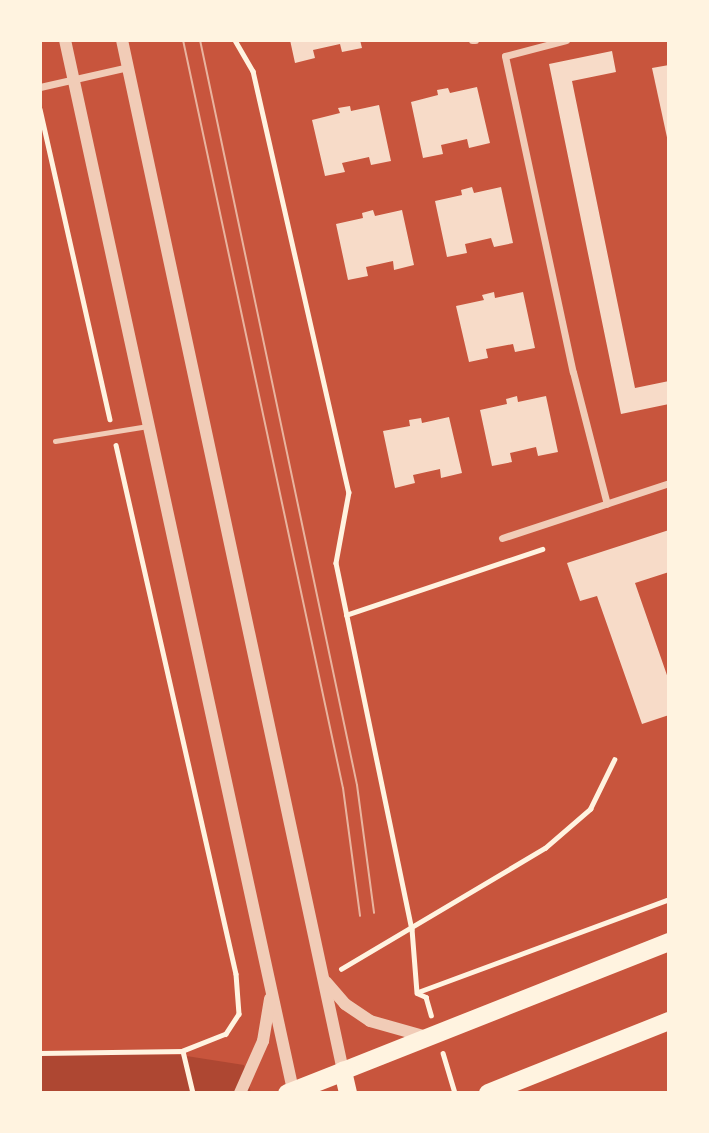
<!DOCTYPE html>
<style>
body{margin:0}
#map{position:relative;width:709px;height:1133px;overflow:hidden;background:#c8553d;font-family:"PT Sans",sans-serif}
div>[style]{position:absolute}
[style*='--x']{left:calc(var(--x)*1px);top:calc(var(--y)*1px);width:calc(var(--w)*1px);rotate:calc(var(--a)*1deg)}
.green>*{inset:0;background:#ae4732}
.building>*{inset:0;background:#f7dbc8}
.path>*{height:4.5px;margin:-2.25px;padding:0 2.25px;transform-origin:2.25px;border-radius:2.25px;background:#fff3e0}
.service>*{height:5px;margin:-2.5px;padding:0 2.5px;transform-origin:2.5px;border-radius:2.5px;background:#f1ccb7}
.minor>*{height:7px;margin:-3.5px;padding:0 3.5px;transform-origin:3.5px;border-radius:3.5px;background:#f1ccb7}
.tertiary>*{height:12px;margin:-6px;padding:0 6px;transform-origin:6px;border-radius:6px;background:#f1ccb7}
.primary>*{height:18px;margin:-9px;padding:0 9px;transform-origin:9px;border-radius:9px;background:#fff3e0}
.trunk>*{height:19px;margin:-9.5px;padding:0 9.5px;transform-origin:9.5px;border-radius:9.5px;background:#fff3e0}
.tram>*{height:2px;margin:-1px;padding:0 1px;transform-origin:1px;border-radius:1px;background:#e9b49f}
span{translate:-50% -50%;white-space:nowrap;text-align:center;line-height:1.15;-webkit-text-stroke:6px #fff3e0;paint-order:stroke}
.frame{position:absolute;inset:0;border:42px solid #fff3e0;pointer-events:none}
</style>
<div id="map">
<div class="green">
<i style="clip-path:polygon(40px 1054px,180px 1055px,244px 1065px,251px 1093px,40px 1093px)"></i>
</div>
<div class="building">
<i style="clip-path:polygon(290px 40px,360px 40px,362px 48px,342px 52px,340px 44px,313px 50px,315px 58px,295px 63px)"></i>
<i style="clip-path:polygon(612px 51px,616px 72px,572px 81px,635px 388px,669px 381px,669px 404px,621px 414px,549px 64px)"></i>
<i style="clip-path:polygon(669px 65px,669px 141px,668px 142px,652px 68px)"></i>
<i style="clip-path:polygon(477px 87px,490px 143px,469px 148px,467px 139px,441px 145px,443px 154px,423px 158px,411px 102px,438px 95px,437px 90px,448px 88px,450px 93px)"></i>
<i style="clip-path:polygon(379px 105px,391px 161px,371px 165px,369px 157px,342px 163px,345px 172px,325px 176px,312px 120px,340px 113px,338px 108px,350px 106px,351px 111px)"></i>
<i style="clip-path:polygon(472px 187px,474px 193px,501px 187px,513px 243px,494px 247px,491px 238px,465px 244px,467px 253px,447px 257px,435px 201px,462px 195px,461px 190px)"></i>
<i style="clip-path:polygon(373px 210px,375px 216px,402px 210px,414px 265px,394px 270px,393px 261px,366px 267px,368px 276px,348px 280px,336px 224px,363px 218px,362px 213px)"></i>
<i style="clip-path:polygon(494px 292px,495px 298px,523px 292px,535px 348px,515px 352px,513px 344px,486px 349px,488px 358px,469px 362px,456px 306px,484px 300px,482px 295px)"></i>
<i style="clip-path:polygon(517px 396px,518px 402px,546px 396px,558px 452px,538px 456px,536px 447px,510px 453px,512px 462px,492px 466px,480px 410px,507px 404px,506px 399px)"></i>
<i style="clip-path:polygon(449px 417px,462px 473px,441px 478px,440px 469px,413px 475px,415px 483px,395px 488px,383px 431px,410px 426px,409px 420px,421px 418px,422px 423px)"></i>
<i style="clip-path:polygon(669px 530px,669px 572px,635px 583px,669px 681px,669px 715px,642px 724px,597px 596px,580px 601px,567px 563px)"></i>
</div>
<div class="path">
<i style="--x:235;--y:40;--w:36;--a:60"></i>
<i style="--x:253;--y:71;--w:432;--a:77.2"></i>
<i style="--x:349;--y:492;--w:72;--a:100.4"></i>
<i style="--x:336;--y:563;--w:374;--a:78.3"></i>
<i style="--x:412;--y:929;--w:64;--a:85.5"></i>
<i style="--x:417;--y:993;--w:10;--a:24"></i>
<i style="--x:426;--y:997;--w:19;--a:74"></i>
<i style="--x:40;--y:109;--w:318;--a:77.3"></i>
<i style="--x:116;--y:445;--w:542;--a:77.22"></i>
<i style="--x:236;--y:974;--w:40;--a:85.7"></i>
<i style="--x:239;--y:1014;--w:24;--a:123"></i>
<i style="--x:226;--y:1034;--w:46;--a:158.4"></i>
<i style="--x:183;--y:1051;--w:43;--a:76.6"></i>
<i style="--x:346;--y:615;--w:207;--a:-18.6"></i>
<i style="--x:341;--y:969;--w:237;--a:-30.7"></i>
<i style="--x:545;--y:848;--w:60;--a:-40.9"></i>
<i style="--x:590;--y:809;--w:55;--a:-63.9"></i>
<i style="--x:418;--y:992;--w:268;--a:-20.3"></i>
<i style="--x:40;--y:1053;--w:143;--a:-0.8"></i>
<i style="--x:443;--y:1053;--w:42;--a:73.3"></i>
</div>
<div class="service">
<i style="--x:55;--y:441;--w:94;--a:-9.2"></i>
</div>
<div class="minor">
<i style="--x:472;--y:40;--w:3;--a:0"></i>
<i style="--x:566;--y:40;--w:63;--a:165.3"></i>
<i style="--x:505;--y:56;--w:323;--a:77.9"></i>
<i style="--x:573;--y:372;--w:136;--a:75.6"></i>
<i style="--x:40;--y:87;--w:90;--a:-12.8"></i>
<i style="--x:502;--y:538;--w:176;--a:-18.2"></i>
</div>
<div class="tertiary">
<i style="--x:65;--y:40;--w:1074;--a:77.75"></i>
<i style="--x:122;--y:40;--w:1054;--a:77.9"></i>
<i style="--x:326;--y:982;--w:29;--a:49"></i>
<i style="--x:345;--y:1004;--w:30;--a:34"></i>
<i style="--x:370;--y:1021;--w:59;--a:15.7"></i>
<i style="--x:240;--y:1093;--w:57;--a:-66.1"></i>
<i style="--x:263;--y:1041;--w:43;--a:-80.5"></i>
</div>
<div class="primary">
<i style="--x:348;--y:1093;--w:23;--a:-103"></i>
<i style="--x:343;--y:1071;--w:351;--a:-21.6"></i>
<i style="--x:488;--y:1093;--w:195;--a:-21.7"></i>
</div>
<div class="trunk">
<i style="--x:287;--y:1093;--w:60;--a:-21.4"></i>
</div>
<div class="tram">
<i style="--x:183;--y:40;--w:765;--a:77.93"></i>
<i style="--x:343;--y:788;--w:129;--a:82.4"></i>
<i style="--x:200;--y:40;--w:761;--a:78.1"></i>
<i style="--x:357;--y:785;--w:129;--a:82.4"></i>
</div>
<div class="frame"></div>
</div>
